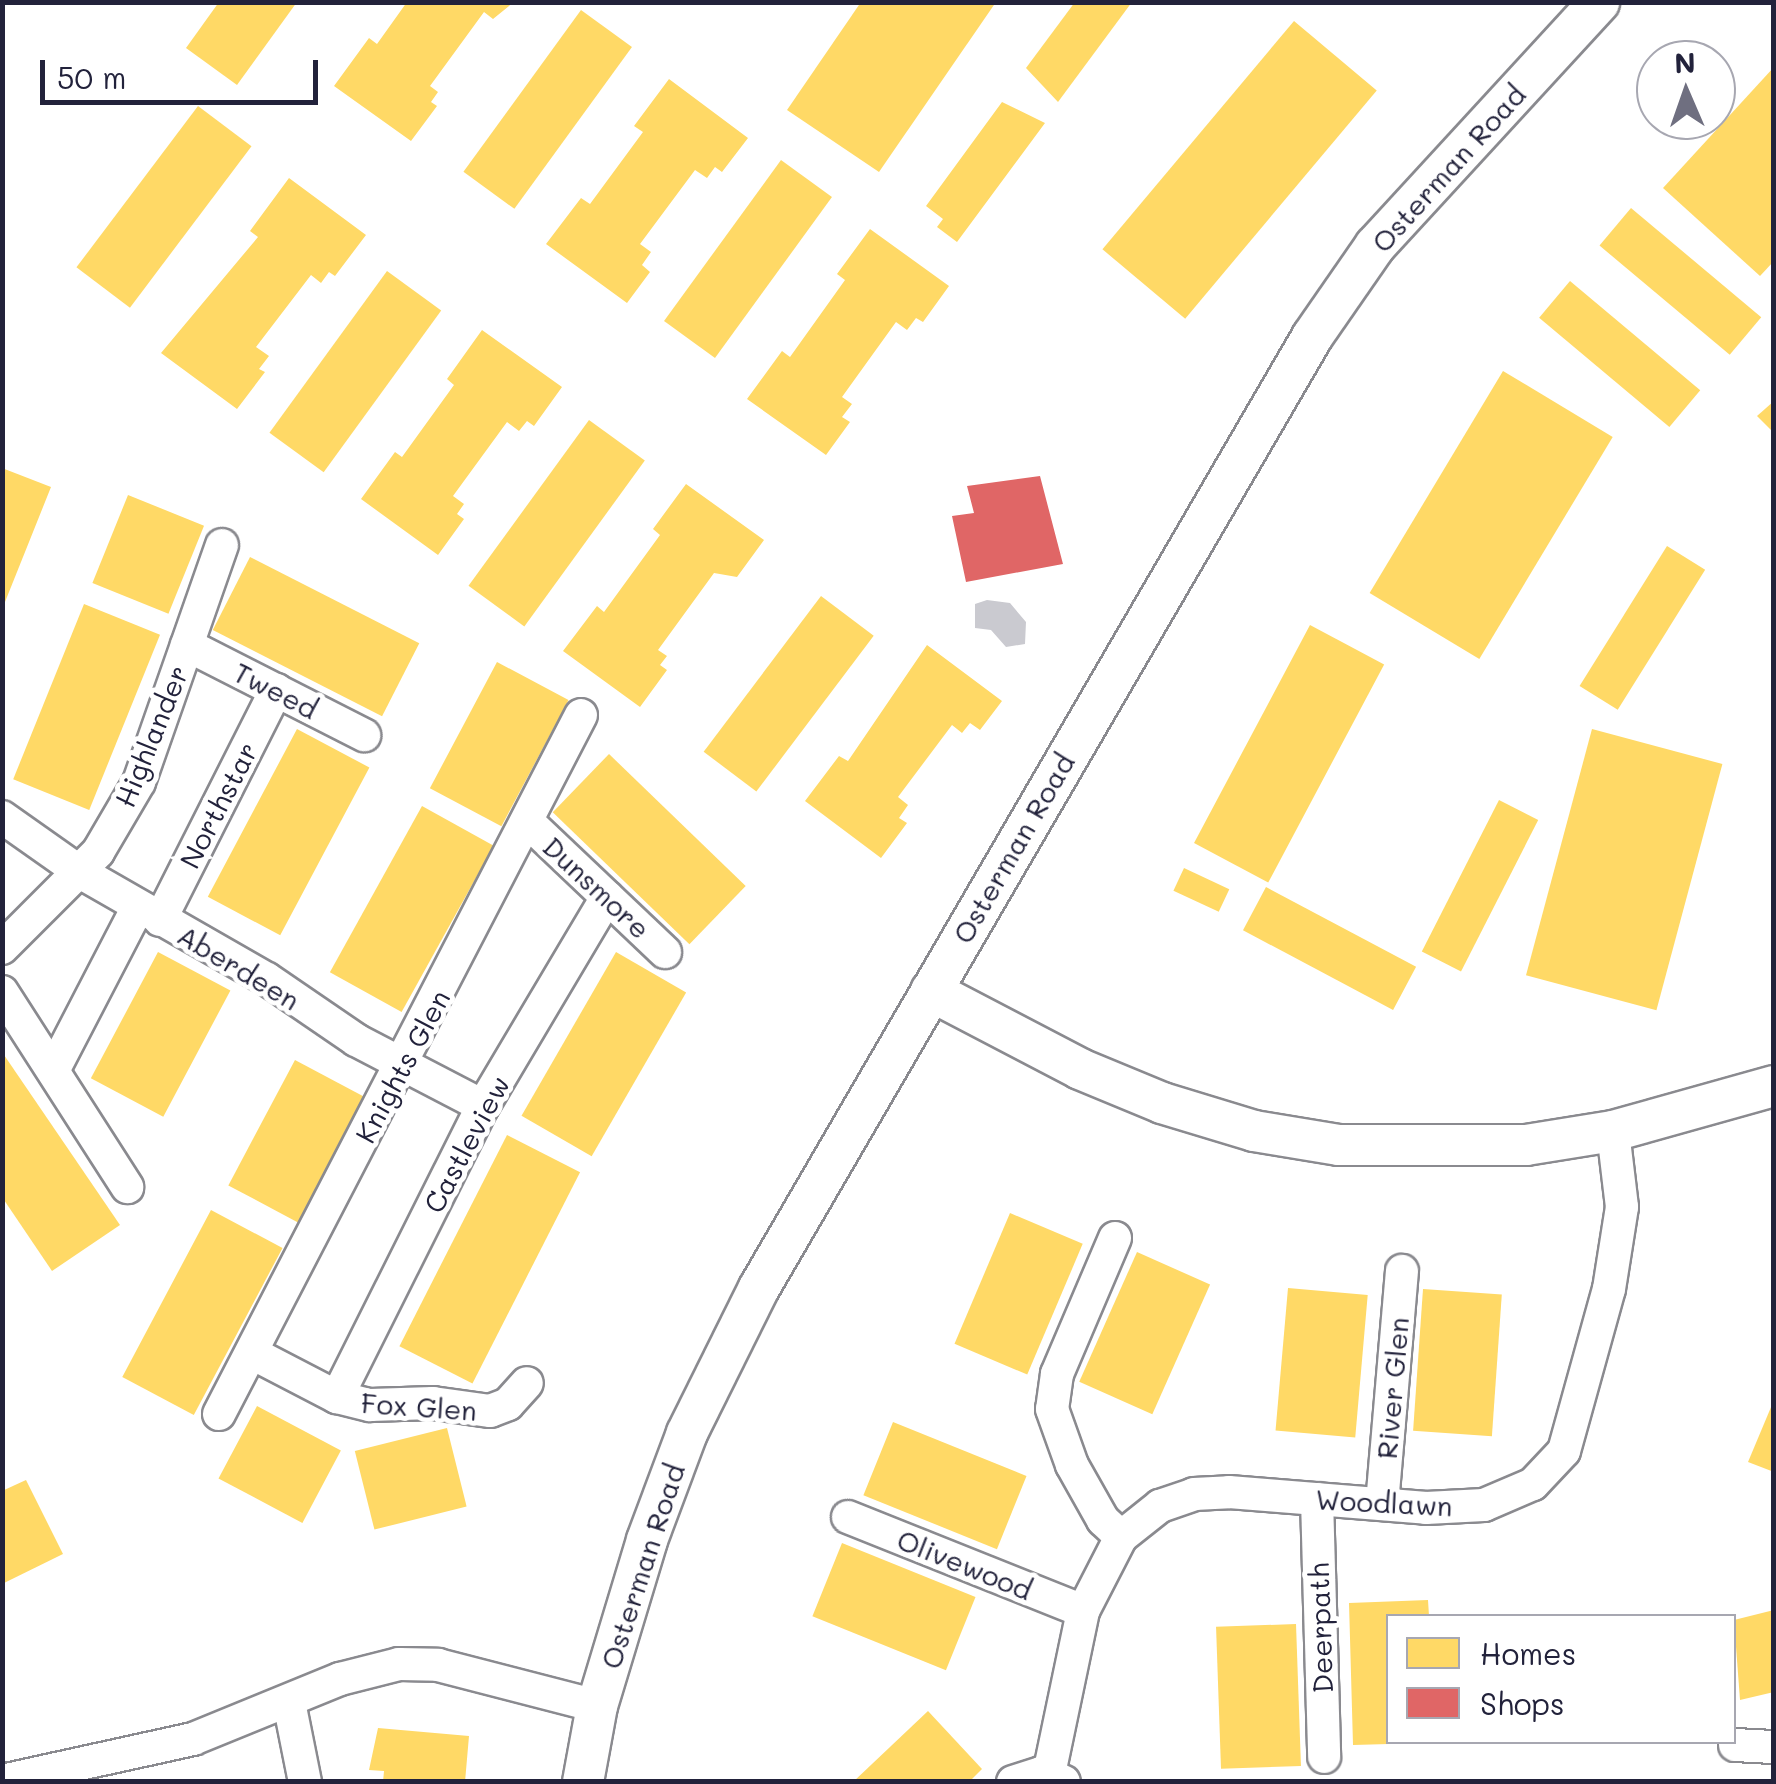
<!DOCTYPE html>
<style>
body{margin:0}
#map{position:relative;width:1776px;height:1784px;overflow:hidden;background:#fff;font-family:Mali,sans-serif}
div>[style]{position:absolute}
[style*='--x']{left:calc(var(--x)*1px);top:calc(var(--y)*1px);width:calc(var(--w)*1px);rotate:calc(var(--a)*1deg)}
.water>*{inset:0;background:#cacad0}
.homes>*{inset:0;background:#ffd966;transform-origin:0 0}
.shops>*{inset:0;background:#e06666}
.roads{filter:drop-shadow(2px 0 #8a8a8f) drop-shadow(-2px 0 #8a8a8f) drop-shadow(0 2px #8a8a8f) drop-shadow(0 -2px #8a8a8f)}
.minor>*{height:32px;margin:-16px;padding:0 16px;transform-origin:16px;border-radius:16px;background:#fff}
.tertiary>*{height:40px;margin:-20px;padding:0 20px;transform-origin:20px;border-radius:20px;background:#fff}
span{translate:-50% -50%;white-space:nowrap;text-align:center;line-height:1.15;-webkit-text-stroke:10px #fff;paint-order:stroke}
.street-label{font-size:28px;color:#22223b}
.frame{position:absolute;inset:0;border:5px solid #22223b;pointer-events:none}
.legend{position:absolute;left:1386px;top:1614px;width:350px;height:130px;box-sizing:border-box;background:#fff;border:2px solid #a7a7b1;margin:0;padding:12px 18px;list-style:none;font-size:30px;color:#22223b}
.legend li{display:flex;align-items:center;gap:20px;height:50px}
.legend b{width:50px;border:2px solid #a7a7b1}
.north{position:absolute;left:1636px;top:40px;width:100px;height:100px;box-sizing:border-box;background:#fff;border:2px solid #a7a7b1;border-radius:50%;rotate:358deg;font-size:28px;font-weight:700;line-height:40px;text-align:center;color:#22223b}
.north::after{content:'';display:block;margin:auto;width:35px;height:45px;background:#6f6f80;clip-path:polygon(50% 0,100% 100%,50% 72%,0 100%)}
.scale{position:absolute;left:40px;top:60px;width:278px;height:45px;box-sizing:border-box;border:5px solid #22223b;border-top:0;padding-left:12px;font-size:30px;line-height:35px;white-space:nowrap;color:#22223b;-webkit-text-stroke:8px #fff;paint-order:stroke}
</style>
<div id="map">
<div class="water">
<i style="clip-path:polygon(987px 600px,1010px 603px,1026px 622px,1025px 644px,1006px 647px,991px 630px,975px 628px,975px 604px)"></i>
</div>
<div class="homes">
<i style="clip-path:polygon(219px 2px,297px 2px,237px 85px,186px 48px)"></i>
<i style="clip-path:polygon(407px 2px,514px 2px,493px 19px,484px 12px,430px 86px,438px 92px,431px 102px,437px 106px,411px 141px,334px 86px,369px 38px,377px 44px)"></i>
<i style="clip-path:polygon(861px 2px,996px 2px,879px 172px,787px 110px)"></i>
<i style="clip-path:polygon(1075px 2px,1132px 2px,1058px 102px,1026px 68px)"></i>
<i style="left:581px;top:10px;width:63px;height:200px;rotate:36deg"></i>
<i style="left:1294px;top:21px;width:108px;height:298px;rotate:40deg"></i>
<i style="clip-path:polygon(1774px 67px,1774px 261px,1760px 276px,1663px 188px)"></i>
<i style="clip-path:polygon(669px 79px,748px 138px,722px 172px,715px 167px,707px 178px,695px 170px,640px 244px,651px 252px,642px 265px,650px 272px,627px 303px,546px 244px,581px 198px,590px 204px,643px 132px,634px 126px)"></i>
<i style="clip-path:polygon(1002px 102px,1045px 123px,957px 242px,937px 227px,943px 219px,926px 206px)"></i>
<i style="left:198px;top:106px;width:67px;height:202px;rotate:37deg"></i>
<i style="left:781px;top:160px;width:63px;height:199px;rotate:36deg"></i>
<i style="clip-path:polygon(289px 178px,366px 235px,335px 276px,329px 272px,321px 283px,311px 275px,256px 347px,269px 356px,259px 369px,265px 372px,237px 409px,161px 353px,258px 237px,250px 231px)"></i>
<i style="left:1631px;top:208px;width:170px;height:49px;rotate:40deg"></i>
<i style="clip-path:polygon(870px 229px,949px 286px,923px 322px,916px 318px,907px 330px,896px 322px,842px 397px,852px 404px,842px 417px,850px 422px,826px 455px,747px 399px,782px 351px,790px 357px,845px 280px,837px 274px)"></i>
<i style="left:387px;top:271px;width:67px;height:200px;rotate:36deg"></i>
<i style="left:1570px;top:281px;width:170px;height:48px;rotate:40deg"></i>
<i style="clip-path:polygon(482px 330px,562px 387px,534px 426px,527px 421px,519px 431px,507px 422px,453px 496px,464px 504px,457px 514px,464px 519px,438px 555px,361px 499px,395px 452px,402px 457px,454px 385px,447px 379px)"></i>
<i style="left:1503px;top:371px;width:128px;height:259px;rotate:31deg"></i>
<i style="clip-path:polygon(1774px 401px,1774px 433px,1757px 416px)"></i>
<i style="left:589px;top:420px;width:69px;height:205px;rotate:36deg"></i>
<i style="clip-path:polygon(2px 468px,51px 487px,3px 607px,2px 607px)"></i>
<i style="clip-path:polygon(686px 484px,764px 540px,737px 577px,714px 573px,658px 650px,667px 656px,660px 665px,667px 670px,640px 707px,563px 651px,597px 606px,604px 612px,660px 535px,653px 529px)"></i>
<i style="left:128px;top:495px;width:82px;height:95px;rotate:22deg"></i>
<i style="left:1667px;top:546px;width:45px;height:165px;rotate:32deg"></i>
<i style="left:250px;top:557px;width:190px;height:82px;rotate:27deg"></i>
<i style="left:821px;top:596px;width:66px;height:195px;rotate:37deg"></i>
<i style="left:84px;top:604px;width:82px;height:189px;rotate:22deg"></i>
<i style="left:1310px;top:625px;width:84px;height:247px;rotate:28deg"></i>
<i style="clip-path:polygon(927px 645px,1002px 701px,980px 730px,970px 723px,962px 733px,952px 725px,898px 797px,908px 805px,899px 818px,907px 823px,881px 858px,805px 801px,839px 756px,848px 761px)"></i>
<i style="left:497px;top:662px;width:81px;height:143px;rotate:28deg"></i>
<i style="left:297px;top:729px;width:82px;height:190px;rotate:28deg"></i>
<i style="left:1592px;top:729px;width:135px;height:255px;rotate:15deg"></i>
<i style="left:609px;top:754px;width:190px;height:81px;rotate:44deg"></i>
<i style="left:1499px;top:800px;width:44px;height:170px;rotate:27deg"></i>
<i style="left:422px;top:806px;width:82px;height:190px;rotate:29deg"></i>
<i style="left:1184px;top:868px;width:50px;height:25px;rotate:25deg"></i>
<i style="left:1266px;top:887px;width:170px;height:49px;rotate:28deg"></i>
<i style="left:158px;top:952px;width:82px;height:143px;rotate:28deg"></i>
<i style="left:616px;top:952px;width:81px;height:189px;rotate:30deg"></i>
<i style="clip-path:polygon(2px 1052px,120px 1225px,52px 1271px,2px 1197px)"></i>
<i style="left:295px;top:1060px;width:81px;height:142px;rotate:28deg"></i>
<i style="left:507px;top:1135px;width:82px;height:237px;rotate:27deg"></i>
<i style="left:211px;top:1210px;width:81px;height:189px;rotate:28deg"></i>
<i style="left:1010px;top:1213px;width:79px;height:142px;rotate:23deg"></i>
<i style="left:1137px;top:1252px;width:80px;height:142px;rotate:24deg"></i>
<i style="left:1288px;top:1288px;width:80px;height:143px;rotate:5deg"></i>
<i style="left:1423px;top:1289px;width:79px;height:142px;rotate:4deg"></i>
<i style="clip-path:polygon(1774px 1400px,1774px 1472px,1748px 1462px)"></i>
<i style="left:257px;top:1406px;width:95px;height:82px;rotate:28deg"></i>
<i style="left:893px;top:1422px;width:144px;height:79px;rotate:22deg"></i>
<i style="left:447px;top:1428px;width:81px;height:95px;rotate:76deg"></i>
<i style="clip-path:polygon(26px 1480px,63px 1554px,2px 1584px,2px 1491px)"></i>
<i style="left:842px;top:1543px;width:144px;height:79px;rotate:22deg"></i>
<i style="clip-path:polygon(1428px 1600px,1429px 1616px,1388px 1616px,1389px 1744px,1353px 1745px,1349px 1603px)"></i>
<i style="clip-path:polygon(1774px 1610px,1774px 1692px,1740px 1700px,1734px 1620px)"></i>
<i style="left:1296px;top:1624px;width:142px;height:80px;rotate:88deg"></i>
<i style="clip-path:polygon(928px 1711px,982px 1769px,969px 1782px,853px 1782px)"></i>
<i style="clip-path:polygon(378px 1728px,469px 1736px,465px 1782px,383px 1782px,384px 1771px,369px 1770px)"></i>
</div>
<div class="shops">
<i style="clip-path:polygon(1040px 476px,1063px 564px,966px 582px,952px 516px,974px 513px,967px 486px)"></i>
</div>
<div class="roads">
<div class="minor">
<i style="--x:187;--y:645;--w:199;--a:27"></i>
<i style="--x:2;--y:817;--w:95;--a:35.2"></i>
<i style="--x:80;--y:872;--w:215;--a:29.8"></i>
<i style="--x:267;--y:979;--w:108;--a:34.4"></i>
<i style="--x:356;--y:1040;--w:143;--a:27.5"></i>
<i style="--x:528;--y:822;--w:189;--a:43.5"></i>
<i style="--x:160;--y:920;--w:258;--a:-63.2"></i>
<i style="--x:2;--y:948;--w:136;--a:-45"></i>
<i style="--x:98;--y:852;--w:81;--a:-59.6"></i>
<i style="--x:139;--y:782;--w:251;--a:-70.7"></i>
<i style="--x:2;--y:992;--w:232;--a:57.3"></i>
<i style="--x:54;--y:1069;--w:182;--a:-62.6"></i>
<i style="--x:1115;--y:1238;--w:148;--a:113.1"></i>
<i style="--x:1057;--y:1374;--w:35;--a:98"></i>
<i style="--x:1052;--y:1409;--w:59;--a:70.3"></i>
<i style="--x:1072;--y:1465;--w:63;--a:60.6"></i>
<i style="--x:1103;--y:1520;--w:25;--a:43"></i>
<i style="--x:252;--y:1353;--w:96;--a:27.4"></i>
<i style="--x:337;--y:1397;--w:34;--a:14"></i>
<i style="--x:370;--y:1405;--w:63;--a:-1.8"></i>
<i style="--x:433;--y:1403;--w:58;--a:8"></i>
<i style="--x:490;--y:1411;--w:19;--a:-21"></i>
<i style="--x:508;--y:1404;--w:28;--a:-48"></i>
<i style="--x:337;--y:1397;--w:326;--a:-63.4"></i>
<i style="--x:483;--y:1106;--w:243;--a:-59.3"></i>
<i style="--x:219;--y:1414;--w:787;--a:-62.62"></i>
<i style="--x:1317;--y:1499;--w:258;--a:88.4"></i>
<i style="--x:1382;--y:1504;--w:234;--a:-85.1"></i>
<i style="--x:848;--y:1517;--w:253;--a:21.8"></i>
<i style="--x:289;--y:1702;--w:82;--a:78.7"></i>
<i style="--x:1735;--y:1745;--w:39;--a:3"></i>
<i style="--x:1049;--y:1774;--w:167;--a:-78.2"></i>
<i style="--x:1083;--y:1611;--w:83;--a:-62.8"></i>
<i style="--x:1121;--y:1537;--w:50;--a:-38.5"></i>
<i style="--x:1160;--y:1506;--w:36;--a:-19"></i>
<i style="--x:1194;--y:1494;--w:35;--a:-3"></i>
<i style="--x:1229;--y:1492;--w:198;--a:4.6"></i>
<i style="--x:1426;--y:1508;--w:58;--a:-3"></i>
<i style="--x:1484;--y:1505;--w:53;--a:-23.2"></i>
<i style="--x:1533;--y:1484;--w:45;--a:-46.8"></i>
<i style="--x:1564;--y:1451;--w:168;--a:-74.5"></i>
<i style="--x:1609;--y:1289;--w:83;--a:-81"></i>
<i style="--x:1622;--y:1207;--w:77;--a:-96.8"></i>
<i style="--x:2;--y:1781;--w:196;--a:-12.4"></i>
<i style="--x:193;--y:1739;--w:159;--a:-22.2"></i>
<i style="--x:340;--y:1679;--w:61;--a:-14.3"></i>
<i style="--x:399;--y:1664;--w:39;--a:1"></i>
<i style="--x:438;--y:1665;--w:164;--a:14.5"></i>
<i style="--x:1013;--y:1782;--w:32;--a:-18"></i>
<i style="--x:1043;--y:1772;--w:23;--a:25"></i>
</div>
<div class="tertiary">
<i style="--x:931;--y:991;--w:168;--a:27.6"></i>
<i style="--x:1080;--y:1069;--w:89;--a:22.5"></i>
<i style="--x:1162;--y:1103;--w:96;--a:16.9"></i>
<i style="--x:1254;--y:1131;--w:86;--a:9.4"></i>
<i style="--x:1339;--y:1145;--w:187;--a:0"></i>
<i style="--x:1526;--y:1145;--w:88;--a:-9.1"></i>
<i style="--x:1613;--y:1131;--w:167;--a:-15.6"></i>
<i style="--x:583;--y:1782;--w:77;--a:-79.6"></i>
<i style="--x:597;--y:1706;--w:173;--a:-73.2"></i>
<i style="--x:647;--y:1540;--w:114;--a:-69.5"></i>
<i style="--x:687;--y:1433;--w:162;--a:-63.6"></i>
<i style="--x:759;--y:1288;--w:1100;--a:-59.82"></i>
<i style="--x:1312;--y:337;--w:111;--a:-55.3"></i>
<i style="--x:1375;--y:246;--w:331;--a:-47.4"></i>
</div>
</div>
<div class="street-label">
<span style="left:1448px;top:168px;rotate:-48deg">Osterman Road</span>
<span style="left:276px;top:690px;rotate:27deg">Tweed</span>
<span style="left:151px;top:736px;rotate:-68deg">Highlander</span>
<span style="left:218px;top:805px;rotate:-63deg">Northstar</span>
<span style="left:1013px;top:848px;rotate:-60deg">Osterman Road</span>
<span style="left:597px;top:887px;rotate:43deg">Dunsmore</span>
<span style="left:239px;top:967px;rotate:31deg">Aberdeen</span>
<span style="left:402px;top:1066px;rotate:-62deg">Knights Glen</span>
<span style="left:466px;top:1144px;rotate:-62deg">Castleview</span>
<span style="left:1392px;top:1388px;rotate:-85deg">River Glen</span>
<span style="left:419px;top:1406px;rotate:4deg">Fox Glen</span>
<span style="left:1384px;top:1502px;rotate:3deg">Woodlawn</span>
<span style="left:965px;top:1564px;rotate:22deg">Olivewood</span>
<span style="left:642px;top:1566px;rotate:-72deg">Osterman Road</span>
<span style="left:1320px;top:1628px;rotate:-92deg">Deerpath</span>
</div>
<div class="frame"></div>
<ul class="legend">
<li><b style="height:28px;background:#ffd966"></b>Homes</li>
<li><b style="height:28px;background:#e06666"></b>Shops</li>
</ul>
<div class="north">N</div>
<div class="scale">50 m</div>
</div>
